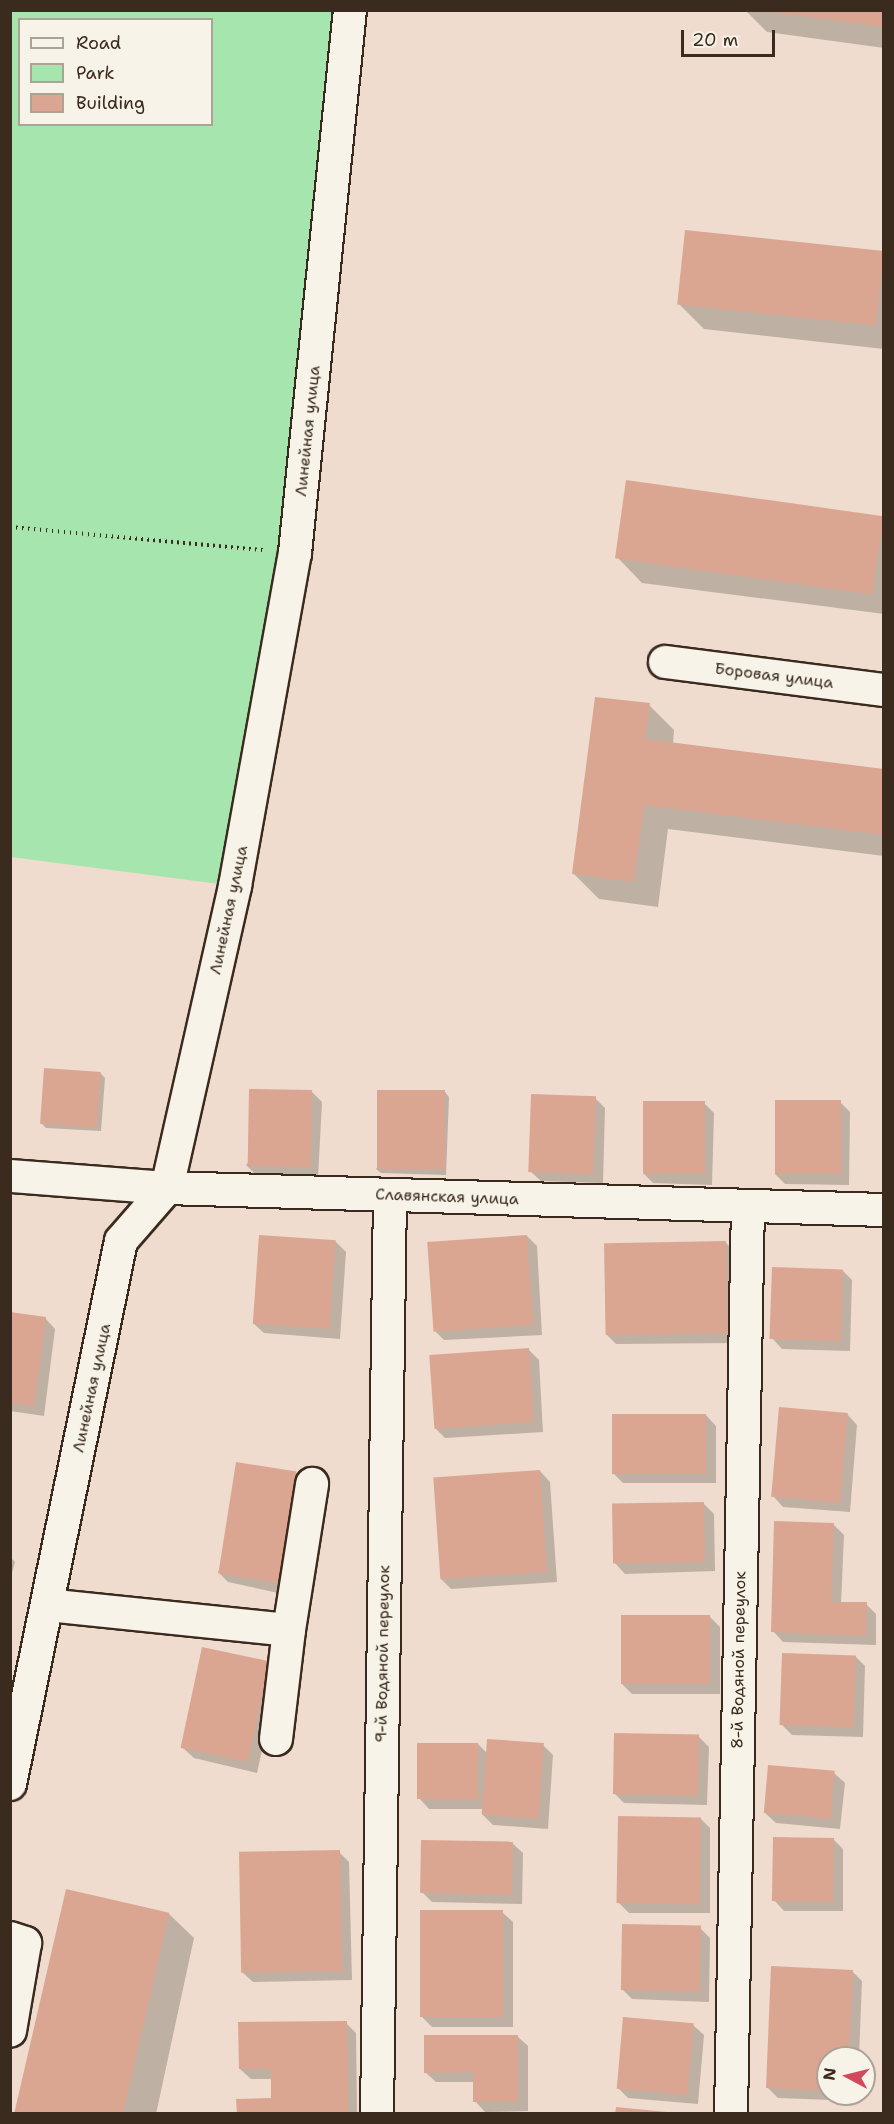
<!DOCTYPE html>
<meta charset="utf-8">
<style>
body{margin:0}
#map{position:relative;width:894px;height:2124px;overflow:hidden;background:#efdcce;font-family:"Shantell Sans",sans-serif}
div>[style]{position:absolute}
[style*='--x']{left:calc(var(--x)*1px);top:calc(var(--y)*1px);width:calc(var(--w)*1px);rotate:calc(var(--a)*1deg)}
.green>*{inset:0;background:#a6e5ad}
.shadow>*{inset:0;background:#0003}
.building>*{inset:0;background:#dba691;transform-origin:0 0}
.path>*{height:4px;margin-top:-2px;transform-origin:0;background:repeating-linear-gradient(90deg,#3b2a1e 0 1.5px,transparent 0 6px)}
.roads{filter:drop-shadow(2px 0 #3b2a1e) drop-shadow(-2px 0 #3b2a1e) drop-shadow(0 2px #3b2a1e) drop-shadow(0 -2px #3b2a1e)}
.minor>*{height:32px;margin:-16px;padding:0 16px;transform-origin:16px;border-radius:16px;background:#f7f3e8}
span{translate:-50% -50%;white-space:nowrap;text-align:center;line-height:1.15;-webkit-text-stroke:4.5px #f7f3e8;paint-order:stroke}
.street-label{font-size:16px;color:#3b2a1e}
.frame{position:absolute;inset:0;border:12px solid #3b2a1e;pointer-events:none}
.legend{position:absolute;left:18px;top:18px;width:195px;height:108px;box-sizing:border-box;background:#f7f3e8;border:2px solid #aca397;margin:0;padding:8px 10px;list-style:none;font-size:18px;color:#3b2a1e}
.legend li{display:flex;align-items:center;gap:12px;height:30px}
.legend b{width:30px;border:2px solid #aca397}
.north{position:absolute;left:816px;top:2046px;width:60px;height:60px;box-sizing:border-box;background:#f7f3e8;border:2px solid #aca397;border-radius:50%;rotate:277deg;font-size:16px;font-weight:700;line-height:24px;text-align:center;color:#3b2a1e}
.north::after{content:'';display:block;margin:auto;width:21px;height:27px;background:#d1495b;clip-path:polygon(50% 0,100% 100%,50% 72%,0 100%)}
.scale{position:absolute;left:681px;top:30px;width:94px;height:27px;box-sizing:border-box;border:3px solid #3b2a1e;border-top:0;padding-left:8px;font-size:18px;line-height:21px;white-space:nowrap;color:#3b2a1e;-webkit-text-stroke:4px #f7f3e8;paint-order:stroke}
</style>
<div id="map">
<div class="green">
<i style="clip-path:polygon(evenodd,11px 11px,350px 11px,295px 553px,235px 886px,11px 857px,11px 11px,20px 20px,212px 20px,212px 124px,20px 124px,20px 20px)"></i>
</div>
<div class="shadow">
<i style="clip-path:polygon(745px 10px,884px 10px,884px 48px,767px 32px)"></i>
<i style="clip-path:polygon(884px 253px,884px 349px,704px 329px,679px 304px)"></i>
<i style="clip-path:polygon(884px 516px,884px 614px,642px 583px,617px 557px)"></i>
<i style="clip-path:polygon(649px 705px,674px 730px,673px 744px,884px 771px,884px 856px,668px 829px,658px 907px,599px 899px,574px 874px)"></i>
<i style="clip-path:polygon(100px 1073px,105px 1078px,101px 1131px,46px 1128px,41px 1123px)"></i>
<i style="clip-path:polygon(312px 1092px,322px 1102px,318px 1178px,257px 1176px,246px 1165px)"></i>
<i style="clip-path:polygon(445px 1092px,449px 1097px,446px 1175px,381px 1173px,376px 1169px)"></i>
<i style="clip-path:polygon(595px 1098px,605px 1108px,603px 1183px,541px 1181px,530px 1171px)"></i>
<i style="clip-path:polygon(840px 1102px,850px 1112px,849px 1185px,785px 1184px,775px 1174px)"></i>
<i style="clip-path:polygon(704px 1103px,714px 1113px,712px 1185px,653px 1183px,643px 1173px)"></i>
<i style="clip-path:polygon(527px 1236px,537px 1246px,542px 1335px,444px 1340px,434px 1330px)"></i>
<i style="clip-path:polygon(336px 1242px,346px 1252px,340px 1339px,264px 1333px,253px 1323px)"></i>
<i style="clip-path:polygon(726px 1243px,736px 1253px,736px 1343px,616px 1344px,606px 1334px)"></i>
<i style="clip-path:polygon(842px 1270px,852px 1280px,850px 1351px,782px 1349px,772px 1338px)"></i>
<i style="clip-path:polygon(10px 1314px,45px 1318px,55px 1329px,44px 1416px,10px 1411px)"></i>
<i style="clip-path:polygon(529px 1350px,539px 1360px,543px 1432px,445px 1438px,435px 1428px)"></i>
<i style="clip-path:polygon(847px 1414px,857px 1425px,850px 1512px,783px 1507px,773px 1496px)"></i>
<i style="clip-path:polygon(706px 1415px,716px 1426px,716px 1483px,623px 1483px,613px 1473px)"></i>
<i style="clip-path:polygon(540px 1471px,550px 1482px,557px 1582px,451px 1589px,441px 1579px)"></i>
<i style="clip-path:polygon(295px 1472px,305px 1482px,283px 1594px,228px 1582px,218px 1572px)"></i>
<i style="clip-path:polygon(704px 1504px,714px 1514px,715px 1571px,625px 1574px,615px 1563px)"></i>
<i style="clip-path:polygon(834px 1525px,844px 1535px,841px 1604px,866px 1604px,876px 1614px,876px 1645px,783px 1642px,773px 1631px)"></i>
<i style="clip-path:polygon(10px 1557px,15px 1562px,10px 1580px)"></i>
<i style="clip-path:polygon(709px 1616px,720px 1627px,720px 1694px,632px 1694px,622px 1684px)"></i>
<i style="clip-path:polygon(855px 1656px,865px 1666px,863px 1737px,792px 1735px,781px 1724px)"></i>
<i style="clip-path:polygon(269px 1662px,279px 1673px,257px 1773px,194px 1758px,183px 1748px)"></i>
<i style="clip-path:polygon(699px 1737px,709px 1747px,707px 1805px,624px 1803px,614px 1793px)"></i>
<i style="clip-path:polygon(478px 1744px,488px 1754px,543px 1745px,553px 1755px,548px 1829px,493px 1825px,483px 1815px,483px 1809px,429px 1809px,419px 1798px)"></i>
<i style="clip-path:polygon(834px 1773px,845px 1783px,840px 1829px,776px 1823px,765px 1813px)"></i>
<i style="clip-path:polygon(700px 1818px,710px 1828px,710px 1913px,629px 1913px,619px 1903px)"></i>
<i style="clip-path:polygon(833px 1839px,843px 1849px,843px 1911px,784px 1911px,774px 1900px)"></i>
<i style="clip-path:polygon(512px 1843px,523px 1853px,522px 1904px,432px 1902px,422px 1892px)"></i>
<i style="clip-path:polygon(339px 1852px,349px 1862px,352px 1980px,253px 1982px,242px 1972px)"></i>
<i style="clip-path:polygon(502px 1912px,513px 1922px,513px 2027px,432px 2027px,422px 2017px)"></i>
<i style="clip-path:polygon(168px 1913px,194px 1938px,156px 2114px,19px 2114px)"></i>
<i style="clip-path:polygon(700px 1928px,710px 1938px,709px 2002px,632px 1999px,622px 1989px)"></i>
<i style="clip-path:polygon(852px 1971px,862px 1981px,859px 2058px,828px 2058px,828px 2094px,858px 2094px,858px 2101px,778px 2098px,768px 2088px)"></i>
<i style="clip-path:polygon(346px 2023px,356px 2033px,357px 2114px,238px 2114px,272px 2100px,272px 2079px,251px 2079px,240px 2069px)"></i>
<i style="clip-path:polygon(693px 2025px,704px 2035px,698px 2104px,628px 2098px,618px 2088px)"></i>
<i style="clip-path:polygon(517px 2036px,528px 2046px,528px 2111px,485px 2112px,475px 2101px,475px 2082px,436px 2082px,425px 2072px)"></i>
</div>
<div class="building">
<i style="clip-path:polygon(772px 10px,884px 10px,884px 27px,772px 12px)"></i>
<i style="left:685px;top:230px;width:200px;height:75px;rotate:6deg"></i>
<i style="left:626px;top:480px;width:260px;height:79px;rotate:8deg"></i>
<i style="clip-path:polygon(595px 697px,650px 703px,645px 739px,884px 769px,884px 835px,644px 805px,634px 882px,572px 874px)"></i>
<i style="left:44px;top:1068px;width:57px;height:56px;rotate:4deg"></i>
<i style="left:249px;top:1089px;width:63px;height:77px;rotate:1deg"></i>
<i style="left:377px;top:1090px;width:68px;height:79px"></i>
<i style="left:531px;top:1094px;width:65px;height:78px;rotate:2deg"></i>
<i style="left:775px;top:1100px;width:66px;height:74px"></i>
<i style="left:643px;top:1101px;width:62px;height:73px"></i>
<i style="left:259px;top:1235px;width:77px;height:89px;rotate:4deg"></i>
<i style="left:527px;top:1235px;width:90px;height:100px;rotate:86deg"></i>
<i style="left:726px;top:1241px;width:92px;height:122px;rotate:89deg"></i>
<i style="left:772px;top:1267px;width:71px;height:72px;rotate:2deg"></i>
<i style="clip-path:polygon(10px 1312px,46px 1317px,34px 1406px,10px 1403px)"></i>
<i style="left:529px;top:1348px;width:74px;height:100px;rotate:86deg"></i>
<i style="left:779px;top:1407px;width:69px;height:90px;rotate:5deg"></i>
<i style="left:612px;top:1414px;width:94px;height:60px"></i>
<i style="left:236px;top:1462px;width:61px;height:113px;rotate:9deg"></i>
<i style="left:540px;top:1470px;width:102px;height:107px;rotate:86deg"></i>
<i style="left:704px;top:1502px;width:60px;height:92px;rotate:89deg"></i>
<i style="clip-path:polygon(774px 1521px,834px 1523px,831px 1602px,867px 1602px,866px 1636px,771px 1632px)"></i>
<i style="left:621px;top:1615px;width:89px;height:69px"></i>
<i style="left:202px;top:1647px;width:69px;height:103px;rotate:12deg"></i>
<i style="left:782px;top:1653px;width:74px;height:72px;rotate:2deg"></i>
<i style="left:614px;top:1733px;width:85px;height:61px;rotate:1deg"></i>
<i style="left:487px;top:1739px;width:57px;height:76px;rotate:4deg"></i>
<i style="left:417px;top:1743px;width:61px;height:56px"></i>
<i style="left:768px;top:1765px;width:67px;height:48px;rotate:5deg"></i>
<i style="left:618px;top:1816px;width:83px;height:87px;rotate:1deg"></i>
<i style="left:773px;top:1837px;width:61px;height:64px;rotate:1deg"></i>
<i style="left:421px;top:1840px;width:92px;height:53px;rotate:1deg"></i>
<i style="left:340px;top:1850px;width:121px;height:101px;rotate:89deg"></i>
<i style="left:66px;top:1889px;width:106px;height:230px;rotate:13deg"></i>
<i style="left:503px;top:1910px;width:107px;height:83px;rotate:90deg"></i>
<i style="left:622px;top:1924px;width:79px;height:66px;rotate:1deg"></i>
<i style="clip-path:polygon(771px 1966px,853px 1970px,849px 2058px,828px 2058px,828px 2091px,766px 2088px)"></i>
<i style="left:623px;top:2017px;width:71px;height:72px;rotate:5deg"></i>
<i style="clip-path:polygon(347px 2021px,348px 2114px,237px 2114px,236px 2099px,271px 2098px,271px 2069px,239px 2069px,238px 2022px)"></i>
<i style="clip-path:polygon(424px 2035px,518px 2035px,518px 2102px,473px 2102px,473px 2072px,424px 2073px)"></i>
<i style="clip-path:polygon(616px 2107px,667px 2112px,666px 2114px,615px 2114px)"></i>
</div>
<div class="path">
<i style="--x:10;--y:527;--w:256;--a:5.2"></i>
</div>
<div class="roads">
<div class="minor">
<i style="--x:665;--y:662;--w:221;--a:7.3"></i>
<i style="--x:10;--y:1176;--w:157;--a:4.4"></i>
<i style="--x:167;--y:1188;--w:717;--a:1.76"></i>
<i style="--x:47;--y:1605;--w:243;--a:5.9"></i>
<i style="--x:289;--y:1630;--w:148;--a:-81"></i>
<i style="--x:276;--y:1739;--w:110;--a:-83.2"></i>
<i style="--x:10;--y:1784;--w:554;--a:-78.45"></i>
<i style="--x:121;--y:1241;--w:70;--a:-49"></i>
<i style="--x:167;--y:1188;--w:310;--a:-77.3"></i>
<i style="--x:235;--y:886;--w:338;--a:-79.8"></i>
<i style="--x:295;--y:553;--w:546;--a:-84.22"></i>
<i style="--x:10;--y:1938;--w:16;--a:18"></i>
<i style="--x:25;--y:1943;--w:89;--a:99.7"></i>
<i style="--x:377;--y:2114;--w:919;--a:-89.19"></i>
<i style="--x:731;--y:2114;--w:908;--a:-88.93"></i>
</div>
</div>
<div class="street-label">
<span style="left:308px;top:431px;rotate:-84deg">Линейная улица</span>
<span style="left:774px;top:676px;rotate:7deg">Боровая улица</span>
<span style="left:229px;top:910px;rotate:-78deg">Линейная улица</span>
<span style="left:447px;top:1197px;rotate:2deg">Славянская улица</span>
<span style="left:92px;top:1388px;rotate:-78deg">Линейная улица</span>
<span style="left:383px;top:1654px;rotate:-89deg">9-й Водяной переулок</span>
<span style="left:739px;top:1660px;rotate:-89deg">8-й Водяной переулок</span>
</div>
<div class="frame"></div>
<ul class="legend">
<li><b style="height:8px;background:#f7f3e8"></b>Road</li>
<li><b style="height:16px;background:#a6e5ad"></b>Park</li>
<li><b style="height:16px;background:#dba691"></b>Building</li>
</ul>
<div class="north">N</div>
<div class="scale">20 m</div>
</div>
